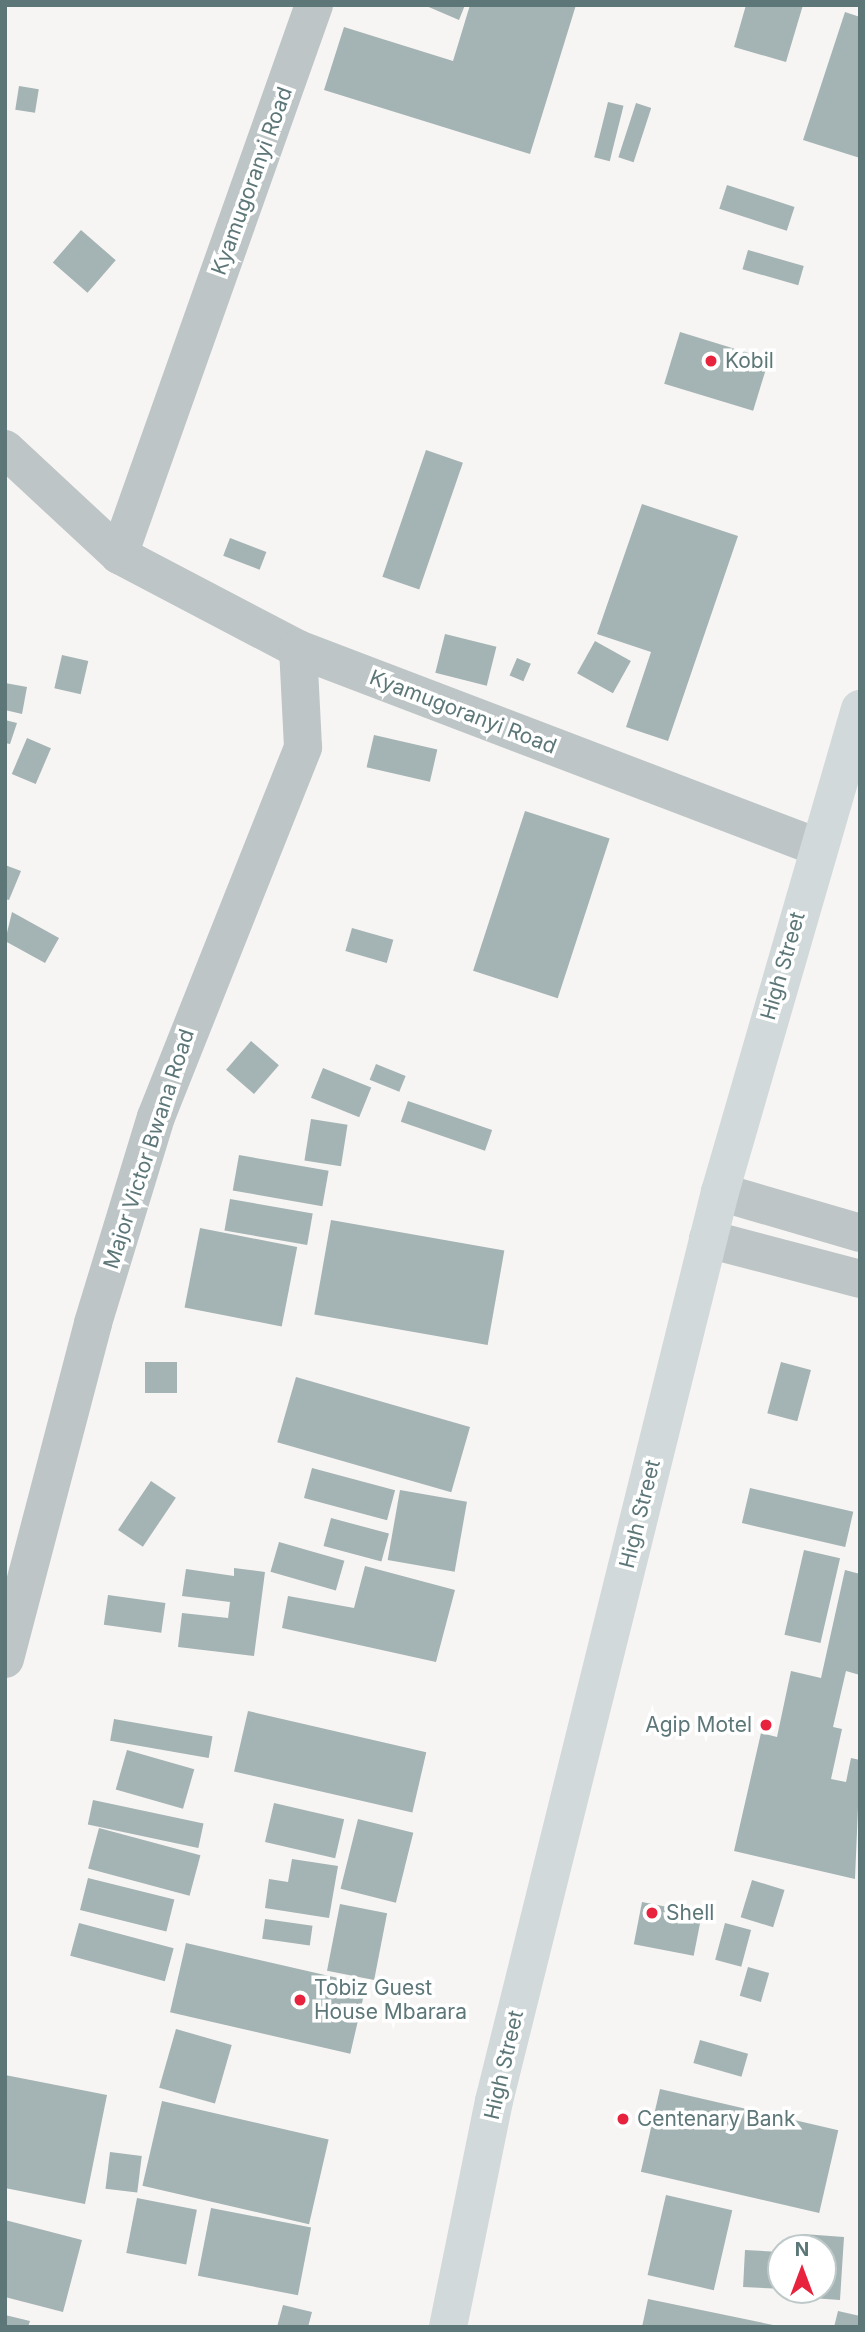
<!DOCTYPE html>
<style>
body{margin:0}
#map{position:relative;width:865px;height:2332px;overflow:hidden;background:#f7f5f3;font-family:Inter,sans-serif}
div>[style]{position:absolute}
[style*='--x']{left:calc(var(--x)*1px);top:calc(var(--y)*1px);width:calc(var(--w)*1px);rotate:calc(var(--a)*1deg)}
.building>*{inset:0;background:#a4b3b3;transform-origin:0 0}
.minor>*{height:38px;margin:-19px;padding:0 19px;transform-origin:19px;border-radius:19px;background:#bdc5c6}
.major>*{height:38px;margin:-19px;padding:0 19px;transform-origin:19px;border-radius:19px;background:#d1d9da}
.dots>*{width:19px;height:19px;translate:-50% -50%;box-sizing:border-box;border:4px solid #fff;border-radius:50%}
span{translate:-50% -50%;white-space:nowrap;text-align:center;line-height:1.15;-webkit-text-stroke:7px #fff;paint-order:stroke}
.street-label{font-size:21px;color:#5d7779}
.poi-label{font-size:21px;color:#5d7779}
.left{translate:0 -50%;text-align:left}
.right{translate:-100% -50%;text-align:right}
.frame{position:absolute;inset:0;border:7px solid #5d7779;pointer-events:none}
.north{position:absolute;left:767px;top:2234px;width:70px;height:70px;box-sizing:border-box;background:#fff;border:2px solid #bec9c9;border-radius:50%;rotate:0deg;font-size:19px;font-weight:700;line-height:28px;text-align:center;color:#5d7779}
.north::after{content:'';display:block;margin:auto;width:24px;height:32px;background:#e7233d;clip-path:polygon(50% 0,100% 100%,50% 72%,0 100%)}
</style>
<div id="map">
<div class="building">
<i style="clip-path:polygon(424px 5px,465px 5px,459px 20px)"></i>
<i style="clip-path:polygon(470px 5px,576px 5px,530px 154px,324px 90px,344px 27px,453px 61px)"></i>
<i style="clip-path:polygon(746px 5px,803px 5px,786px 62px,734px 47px)"></i>
<i style="clip-path:polygon(845px 12px,860px 17px,860px 158px,803px 140px)"></i>
<i style="left:19px;top:86px;width:20px;height:24px;rotate:9deg"></i>
<i style="left:608px;top:102px;width:16px;height:57px;rotate:14deg"></i>
<i style="left:636px;top:103px;width:16px;height:57px;rotate:18deg"></i>
<i style="left:727px;top:185px;width:71px;height:25px;rotate:18deg"></i>
<i style="left:81px;top:230px;width:46px;height:43px;rotate:41deg"></i>
<i style="left:748px;top:250px;width:58px;height:20px;rotate:16deg"></i>
<i style="left:680px;top:332px;width:93px;height:54px;rotate:17deg"></i>
<i style="left:426px;top:450px;width:39px;height:134px;rotate:19deg"></i>
<i style="clip-path:polygon(642px 504px,738px 536px,668px 741px,626px 727px,651px 652px,597px 634px)"></i>
<i style="left:230px;top:538px;width:39px;height:19px;rotate:21deg"></i>
<i style="left:445px;top:634px;width:53px;height:40px;rotate:14deg"></i>
<i style="left:595px;top:641px;width:41px;height:37px;rotate:29deg"></i>
<i style="left:62px;top:655px;width:27px;height:34px;rotate:13deg"></i>
<i style="left:517px;top:658px;width:15px;height:19px;rotate:23deg"></i>
<i style="clip-path:polygon(5px 683px,27px 687px,22px 714px,5px 710px)"></i>
<i style="clip-path:polygon(5px 720px,17px 723px,10px 744px,5px 743px)"></i>
<i style="left:374px;top:735px;width:65px;height:33px;rotate:13deg"></i>
<i style="left:27px;top:738px;width:26px;height:39px;rotate:23deg"></i>
<i style="left:525px;top:811px;width:89px;height:168px;rotate:18deg"></i>
<i style="clip-path:polygon(5px 865px,21px 871px,9px 900px,5px 899px)"></i>
<i style="clip-path:polygon(12px 912px,59px 938px,45px 963px,5px 941px)"></i>
<i style="left:352px;top:928px;width:43px;height:24px;rotate:16deg"></i>
<i style="left:251px;top:1041px;width:37px;height:38px;rotate:41deg"></i>
<i style="left:376px;top:1064px;width:32px;height:17px;rotate:22deg"></i>
<i style="left:323px;top:1068px;width:52px;height:32px;rotate:22deg"></i>
<i style="left:408px;top:1101px;width:89px;height:22px;rotate:19deg"></i>
<i style="left:311px;top:1119px;width:37px;height:42px;rotate:9deg"></i>
<i style="left:239px;top:1155px;width:91px;height:36px;rotate:10deg"></i>
<i style="left:230px;top:1199px;width:84px;height:32px;rotate:10deg"></i>
<i style="left:331px;top:1220px;width:176px;height:96px;rotate:10deg"></i>
<i style="left:200px;top:1228px;width:99px;height:81px;rotate:11deg"></i>
<i style="left:145px;top:1362px;width:32px;height:31px"></i>
<i style="left:781px;top:1362px;width:31px;height:53px;rotate:15deg"></i>
<i style="left:296px;top:1377px;width:181px;height:68px;rotate:16deg"></i>
<i style="left:312px;top:1468px;width:86px;height:31px;rotate:15deg"></i>
<i style="left:151px;top:1481px;width:30px;height:59px;rotate:34deg"></i>
<i style="left:750px;top:1488px;width:106px;height:36px;rotate:13deg"></i>
<i style="left:400px;top:1490px;width:68px;height:71px;rotate:10deg"></i>
<i style="left:331px;top:1518px;width:60px;height:29px;rotate:15deg"></i>
<i style="left:279px;top:1542px;width:68px;height:31px;rotate:16deg"></i>
<i style="left:804px;top:1550px;width:37px;height:87px;rotate:13deg"></i>
<i style="clip-path:polygon(365px 1566px,455px 1590px,436px 1662px,282px 1628px,288px 1596px,354px 1608px)"></i>
<i style="clip-path:polygon(234px 1568px,265px 1572px,254px 1656px,178px 1647px,182px 1613px,228px 1618px,230px 1602px,182px 1596px,186px 1569px,234px 1576px)"></i>
<i style="clip-path:polygon(845px 1570px,860px 1574px,860px 1675px,846px 1671px,833px 1727px,842px 1729px,831px 1779px,846px 1782px,851px 1758px,860px 1760px,855px 1879px,734px 1851px,761px 1733px,777px 1737px,791px 1671px,821px 1678px)"></i>
<i style="left:108px;top:1595px;width:58px;height:30px;rotate:8deg"></i>
<i style="left:248px;top:1711px;width:183px;height:62px;rotate:13deg"></i>
<i style="left:114px;top:1719px;width:100px;height:22px;rotate:10deg"></i>
<i style="left:127px;top:1750px;width:70px;height:41px;rotate:16deg"></i>
<i style="left:93px;top:1800px;width:113px;height:25px;rotate:12deg"></i>
<i style="left:274px;top:1803px;width:72px;height:40px;rotate:13deg"></i>
<i style="left:358px;top:1819px;width:57px;height:72px;rotate:14deg"></i>
<i style="left:99px;top:1828px;width:105px;height:42px;rotate:15deg"></i>
<i style="clip-path:polygon(292px 1859px,338px 1866px,329px 1918px,265px 1908px,269px 1879px,288px 1882px)"></i>
<i style="left:88px;top:1878px;width:89px;height:33px;rotate:14deg"></i>
<i style="left:752px;top:1880px;width:34px;height:39px;rotate:17deg"></i>
<i style="left:642px;top:1902px;width:61px;height:43px;rotate:11deg"></i>
<i style="left:340px;top:1904px;width:48px;height:68px;rotate:11deg"></i>
<i style="left:265px;top:1919px;width:48px;height:20px;rotate:8deg"></i>
<i style="left:79px;top:1923px;width:98px;height:34px;rotate:15deg"></i>
<i style="left:725px;top:1923px;width:27px;height:38px;rotate:15deg"></i>
<i style="left:186px;top:1943px;width:185px;height:71px;rotate:13deg"></i>
<i style="left:748px;top:1967px;width:22px;height:30px;rotate:16deg"></i>
<i style="left:176px;top:2029px;width:58px;height:61px;rotate:16deg"></i>
<i style="left:700px;top:2040px;width:50px;height:24px;rotate:16deg"></i>
<i style="clip-path:polygon(5px 2075px,107px 2095px,85px 2204px,5px 2188px)"></i>
<i style="left:660px;top:2089px;width:183px;height:85px;rotate:13deg"></i>
<i style="left:162px;top:2101px;width:171px;height:87px;rotate:13deg"></i>
<i style="left:110px;top:2152px;width:32px;height:37px;rotate:7deg"></i>
<i style="left:666px;top:2195px;width:68px;height:82px;rotate:13deg"></i>
<i style="left:137px;top:2198px;width:61px;height:56px;rotate:11deg"></i>
<i style="left:211px;top:2208px;width:102px;height:69px;rotate:11deg"></i>
<i style="clip-path:polygon(5px 2220px,82px 2240px,63px 2312px,5px 2297px)"></i>
<i style="clip-path:polygon(803px 2234px,844px 2237px,840px 2300px,798px 2297px,799px 2290px,823px 2290px,823px 2248px,802px 2248px)"></i>
<i style="left:745px;top:2250px;width:36px;height:37px;rotate:3deg"></i>
<i style="clip-path:polygon(648px 2299px,778px 2326px,778px 2327px,642px 2327px)"></i>
<i style="clip-path:polygon(283px 2305px,312px 2312px,308px 2327px,277px 2327px)"></i>
<i style="clip-path:polygon(838px 2311px,860px 2316px,860px 2327px,834px 2327px)"></i>
<i style="clip-path:polygon(5px 2315px,30px 2321px,28px 2327px,5px 2327px)"></i>
</div>
<div class="minor">
<i style="--x:5;--y:449;--w:156;--a:42.9"></i>
<i style="--x:119;--y:555;--w:202;--a:27.7"></i>
<i style="--x:298;--y:649;--w:555;--a:20.88"></i>
<i style="--x:119;--y:555;--w:584;--a:-70.48"></i>
<i style="--x:720;--y:1192;--w:146;--a:16.3"></i>
<i style="--x:708;--y:1239;--w:157;--a:14.7"></i>
<i style="--x:5;--y:1659;--w:347;--a:-75.3"></i>
<i style="--x:93;--y:1323;--w:215;--a:-73"></i>
<i style="--x:156;--y:1117;--w:398;--a:-68.3"></i>
<i style="--x:303;--y:747;--w:98;--a:-92.9"></i>
</div>
<div class="major">
<i style="--x:448;--y:2327;--w:231;--a:-78.5"></i>
<i style="--x:494;--y:2101;--w:937;--a:-76.04"></i>
<i style="--x:720;--y:1192;--w:503;--a:-73.84"></i>
</div>
<div class="dots">
<i style="left:711px;top:361px;background:#e7233d"></i>
<i style="left:766px;top:1725px;background:#e7233d"></i>
<i style="left:652px;top:1913px;background:#e7233d"></i>
<i style="left:300px;top:2000px;background:#e7233d"></i>
<i style="left:623px;top:2119px;background:#e7233d"></i>
</div>
<div class="street-label">
<span style="left:252px;top:181px;rotate:-70deg">Kyamugoranyi Road</span>
<span style="left:463px;top:712px;rotate:21deg">Kyamugoranyi Road</span>
<span style="left:783px;top:966px;rotate:-74deg">High Street</span>
<span style="left:149px;top:1149px;rotate:-72deg">Major Victor Bwana Road</span>
<span style="left:640px;top:1514px;rotate:-76deg">High Street</span>
<span style="left:504px;top:2065px;rotate:-77deg">High Street</span>
</div>
<div class="poi-label">
<span class="left" style="left:725px;top:361px">Kobil</span>
<span class="right" style="left:752px;top:1725px">Agip Motel</span>
<span class="left" style="left:666px;top:1913px">Shell</span>
<span class="left" style="left:314px;top:2000px">Tobiz Guest<br>House Mbarara</span>
<span class="left" style="left:637px;top:2119px">Centenary Bank</span>
</div>
<div class="frame"></div>
<div class="north">N</div>
</div>
